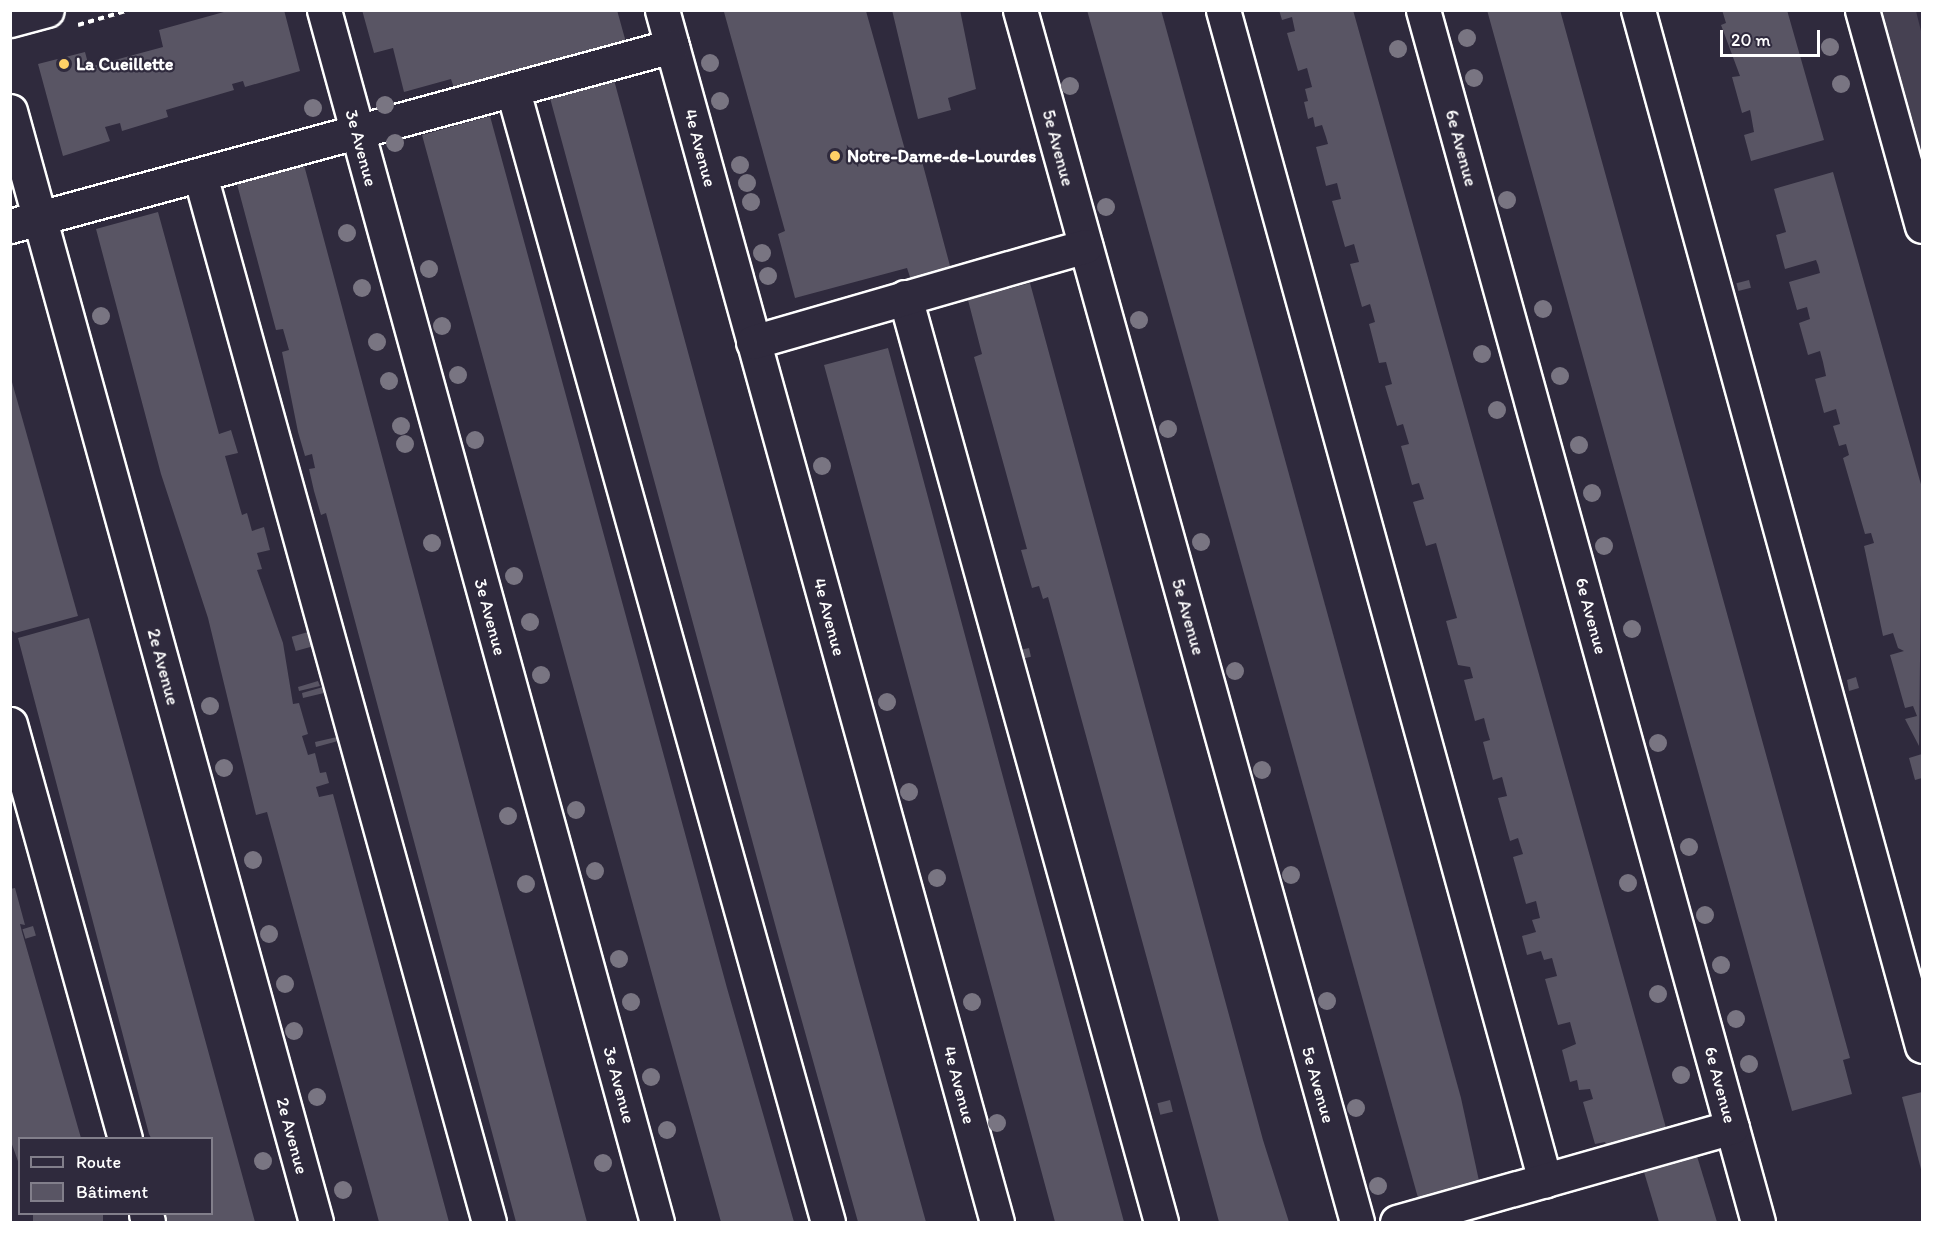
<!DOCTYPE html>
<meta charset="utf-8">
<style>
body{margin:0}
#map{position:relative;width:1933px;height:1233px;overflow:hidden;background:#2f2a3d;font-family:Itim,sans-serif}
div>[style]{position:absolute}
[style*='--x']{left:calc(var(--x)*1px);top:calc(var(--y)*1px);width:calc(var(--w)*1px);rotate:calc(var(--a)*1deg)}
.green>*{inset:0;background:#464152}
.building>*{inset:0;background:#595564;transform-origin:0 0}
.path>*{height:4px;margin-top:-2px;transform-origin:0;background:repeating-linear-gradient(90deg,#fff 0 6px,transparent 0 10.5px)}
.roads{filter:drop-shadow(2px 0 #fff) drop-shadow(-2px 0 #fff) drop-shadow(0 2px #fff) drop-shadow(0 -2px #fff)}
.minor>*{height:33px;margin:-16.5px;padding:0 16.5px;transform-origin:16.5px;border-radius:16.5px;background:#2f2a3d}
.trees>*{width:18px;height:18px;margin:-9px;border-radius:50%;background:#797582}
.dots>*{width:16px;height:16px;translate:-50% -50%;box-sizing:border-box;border:3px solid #2f2a3d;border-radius:50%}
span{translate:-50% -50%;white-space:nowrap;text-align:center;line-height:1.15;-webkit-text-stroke:4.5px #2f2a3d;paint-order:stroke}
.poi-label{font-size:18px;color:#fff;font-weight:700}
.left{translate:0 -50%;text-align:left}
.street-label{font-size:18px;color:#fff}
.frame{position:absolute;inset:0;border:12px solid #fff;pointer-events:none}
.legend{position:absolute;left:18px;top:1137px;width:195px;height:78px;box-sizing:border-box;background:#2f2a3d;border:2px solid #827f8b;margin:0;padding:8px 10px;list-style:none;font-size:18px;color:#fff}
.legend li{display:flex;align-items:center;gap:12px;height:30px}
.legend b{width:30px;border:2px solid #827f8b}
.scale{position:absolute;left:1720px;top:30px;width:100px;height:27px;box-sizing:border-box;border:3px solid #fff;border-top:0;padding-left:8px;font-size:18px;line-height:21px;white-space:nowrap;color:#fff;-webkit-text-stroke:4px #2f2a3d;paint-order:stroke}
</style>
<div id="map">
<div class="green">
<i style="clip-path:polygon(1882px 11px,1916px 11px,1922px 35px,1922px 154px)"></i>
</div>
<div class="building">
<i style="clip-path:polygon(231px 10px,284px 10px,300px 71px,245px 87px,243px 81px,232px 84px,234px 90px,166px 110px,168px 117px,122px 131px,120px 123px,105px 127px,110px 141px,63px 156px,38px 64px,85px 52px,89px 67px,163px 47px,159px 30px)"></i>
<i style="clip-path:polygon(362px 10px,617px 10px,627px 46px,510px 78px,507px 73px,454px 88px,451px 79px,404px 92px,393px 48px,374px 53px)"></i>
<i style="clip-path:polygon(892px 10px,960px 10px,976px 89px,948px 98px,951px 110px,918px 119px)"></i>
<i style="clip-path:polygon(1087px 10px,1161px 10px,1461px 1098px,1481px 1190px,1420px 1205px)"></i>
<i style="clip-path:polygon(1279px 10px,1353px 10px,1668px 1135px,1608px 1152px,1605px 1142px,1595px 1144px,1583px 1102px,1593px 1099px,1590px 1089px,1579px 1090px,1577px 1080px,1570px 1082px,1562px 1050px,1576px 1044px,1570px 1022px,1558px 1025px,1545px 979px,1557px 976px,1552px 958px,1544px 960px,1541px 951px,1527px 955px,1522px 936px,1536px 932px,1532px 920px,1540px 918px,1536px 901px,1526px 904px,1513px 857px,1523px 854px,1518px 838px,1510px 841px,1498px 798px,1507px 796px,1502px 777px,1493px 780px,1483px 742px,1490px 740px,1487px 730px,1484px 718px,1475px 721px,1464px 680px,1473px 678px,1470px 667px,1458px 665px,1446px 621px,1457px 618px,1436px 543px,1426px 546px,1413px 502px,1424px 499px,1419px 483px,1412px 485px,1401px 446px,1409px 444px,1403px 424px,1397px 426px,1385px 386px,1392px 384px,1386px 362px,1379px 363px,1369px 324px,1375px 322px,1370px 304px,1362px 307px,1350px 264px,1359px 262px,1354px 244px,1345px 247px,1332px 201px,1341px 199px,1337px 183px,1326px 186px,1316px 147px,1328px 144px,1326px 137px,1322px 125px,1315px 127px,1313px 117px,1308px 119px,1304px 102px,1308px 101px,1305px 89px,1312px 87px,1307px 68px,1298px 71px,1287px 33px,1295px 31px,1292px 17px,1282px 20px)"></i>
<i style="clip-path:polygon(1487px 10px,1560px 10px,1850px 1058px,1843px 1060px,1852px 1094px,1792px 1111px)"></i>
<i style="clip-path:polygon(1722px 10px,1787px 10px,1824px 140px,1751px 161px,1744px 135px,1754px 132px,1751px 115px,1750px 110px,1742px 113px,1732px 77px,1740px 76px,1721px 25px,1726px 23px)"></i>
<i style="clip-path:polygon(866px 11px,907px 157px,920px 154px,953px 277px,914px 289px,907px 268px,795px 298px,778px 234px,785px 231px,724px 12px)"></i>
<i style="clip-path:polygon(614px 80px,859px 981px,926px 1222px,858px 1222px,779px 939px,550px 98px)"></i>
<i style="clip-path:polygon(490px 116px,727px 988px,794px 1222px,721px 1222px,661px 1007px,422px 135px)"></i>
<i style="clip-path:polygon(304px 165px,379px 445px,587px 1222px,516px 1222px,326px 513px,321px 515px,314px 491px,309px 469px,315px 468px,312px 454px,305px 456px,298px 432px,282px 352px,289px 350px,283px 329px,276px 330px,237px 184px)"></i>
<i style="clip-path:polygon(1833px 172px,1922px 488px,1919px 746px,1905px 719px,1917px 716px,1913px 706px,1905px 708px,1890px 655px,1904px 651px,1898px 648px,1893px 633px,1883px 636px,1864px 546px,1874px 543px,1871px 533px,1865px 534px,1843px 458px,1849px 455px,1846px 444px,1839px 446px,1833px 426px,1840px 424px,1836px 409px,1824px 413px,1815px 379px,1826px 376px,1823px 362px,1820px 351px,1808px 355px,1799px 323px,1810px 319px,1807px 307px,1797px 310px,1789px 282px,1820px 273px,1818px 265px,1816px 260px,1785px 269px,1776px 235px,1786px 232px,1774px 189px)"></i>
<i style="clip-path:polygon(158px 212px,219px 434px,231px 430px,238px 453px,225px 456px,242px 515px,247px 513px,252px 531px,264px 527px,270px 550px,257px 553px,262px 569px,257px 570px,283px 643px,293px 704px,299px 703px,308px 734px,302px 736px,308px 755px,315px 753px,320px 773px,326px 772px,329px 783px,316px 787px,319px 797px,333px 794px,449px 1222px,379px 1222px,267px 812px,256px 815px,208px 618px,161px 474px,96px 229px)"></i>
<i style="left:1749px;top:280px;width:8px;height:13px;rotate:76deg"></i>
<i style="clip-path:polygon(1030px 283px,1263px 1140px,1289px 1222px,1219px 1222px,1048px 597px,1043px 599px,1039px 586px,1032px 588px,1021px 550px,1027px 549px,974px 357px,982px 354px,968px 300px)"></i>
<i style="clip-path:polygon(888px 348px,1000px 766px,1124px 1222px,1055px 1222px,842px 431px,824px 365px)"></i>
<i style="clip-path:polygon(10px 375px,78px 616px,15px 633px,10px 629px)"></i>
<i style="clip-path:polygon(89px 618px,135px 784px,255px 1222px,161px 1222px,158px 1214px,212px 1214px,212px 1138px,151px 1138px,149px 1134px,18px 638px)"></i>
<i style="left:308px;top:632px;width:15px;height:17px;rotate:74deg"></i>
<i style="left:1029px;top:648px;width:9px;height:9px;rotate:77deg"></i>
<i style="clip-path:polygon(1856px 677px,1859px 688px,1849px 691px,1847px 680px)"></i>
<i style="clip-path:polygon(318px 681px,320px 686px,299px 691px,298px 687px)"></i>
<i style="clip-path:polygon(323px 687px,324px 693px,303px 698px,302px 693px)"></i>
<i style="clip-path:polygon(337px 737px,338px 741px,316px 747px,315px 742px)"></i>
<i style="clip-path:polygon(1922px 754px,1922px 778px,1915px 780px,1909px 758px)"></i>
<i style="clip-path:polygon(15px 888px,25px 925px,20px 924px,22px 932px,81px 1138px,20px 1138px,19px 1164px,10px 1139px,10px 889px)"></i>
<i style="left:33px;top:926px;width:10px;height:11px;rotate:73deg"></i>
<i style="clip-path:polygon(1922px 1092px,1922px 1173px,1902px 1097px)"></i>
<i style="left:1170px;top:1100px;width:12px;height:13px;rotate:76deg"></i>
<i style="clip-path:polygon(1697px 1156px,1717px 1222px,1659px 1222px,1644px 1172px)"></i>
<i style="left:33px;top:1214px;width:70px;height:8px"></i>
</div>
<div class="path">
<i style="--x:78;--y:25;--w:53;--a:-16.4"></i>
</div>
<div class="roads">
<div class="minor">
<i style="--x:324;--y:10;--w:1257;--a:74.64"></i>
<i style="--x:662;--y:10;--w:1257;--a:74.55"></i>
<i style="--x:1020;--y:10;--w:1258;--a:74.46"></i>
<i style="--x:1223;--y:10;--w:1214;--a:74.62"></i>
<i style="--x:1423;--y:10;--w:1257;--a:74.55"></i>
<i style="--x:1638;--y:10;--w:1074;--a:74.67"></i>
<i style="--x:1862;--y:10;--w:224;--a:74.5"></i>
<i style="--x:10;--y:20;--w:38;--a:-15"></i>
<i style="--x:513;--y:91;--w:1174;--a:74.44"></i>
<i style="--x:10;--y:111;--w:1152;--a:74.6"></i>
<i style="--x:200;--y:175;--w:1086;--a:74.57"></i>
<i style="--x:10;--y:226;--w:686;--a:-15.21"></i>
<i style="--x:905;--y:297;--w:960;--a:74.53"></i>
<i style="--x:753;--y:342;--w:346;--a:-16.1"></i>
<i style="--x:10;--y:724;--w:430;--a:74.5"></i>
<i style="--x:146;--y:1214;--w:8;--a:76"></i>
<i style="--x:1397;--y:1222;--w:348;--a:-15.8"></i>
</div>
</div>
<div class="trees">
<i style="left:1467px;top:38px"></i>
<i style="left:1830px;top:47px"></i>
<i style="left:1398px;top:49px"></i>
<i style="left:710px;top:63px"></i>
<i style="left:1474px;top:78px"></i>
<i style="left:1841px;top:84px"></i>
<i style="left:1070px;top:86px"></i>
<i style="left:720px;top:101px"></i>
<i style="left:385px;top:105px"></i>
<i style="left:313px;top:108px"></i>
<i style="left:395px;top:143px"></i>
<i style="left:740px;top:165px"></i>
<i style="left:747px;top:183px"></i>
<i style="left:1507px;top:200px"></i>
<i style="left:751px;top:202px"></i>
<i style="left:1106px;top:207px"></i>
<i style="left:347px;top:233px"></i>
<i style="left:762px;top:253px"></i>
<i style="left:429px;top:269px"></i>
<i style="left:768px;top:276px"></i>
<i style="left:362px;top:288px"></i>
<i style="left:1543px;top:309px"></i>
<i style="left:101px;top:316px"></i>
<i style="left:1139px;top:320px"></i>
<i style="left:442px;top:326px"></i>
<i style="left:377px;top:342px"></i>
<i style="left:1482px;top:354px"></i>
<i style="left:458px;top:375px"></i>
<i style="left:1560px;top:376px"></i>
<i style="left:389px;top:381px"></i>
<i style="left:1497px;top:410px"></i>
<i style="left:401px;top:426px"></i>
<i style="left:1168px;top:429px"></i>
<i style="left:475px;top:440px"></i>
<i style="left:405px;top:444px"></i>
<i style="left:1579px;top:445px"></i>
<i style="left:822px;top:466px"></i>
<i style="left:1592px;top:493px"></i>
<i style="left:1201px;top:542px"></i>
<i style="left:432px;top:543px"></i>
<i style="left:1604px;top:546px"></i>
<i style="left:514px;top:576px"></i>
<i style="left:530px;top:622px"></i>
<i style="left:1632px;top:629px"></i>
<i style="left:1235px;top:671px"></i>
<i style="left:541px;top:675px"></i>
<i style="left:887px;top:702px"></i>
<i style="left:210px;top:706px"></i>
<i style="left:1658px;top:743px"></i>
<i style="left:224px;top:768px"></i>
<i style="left:1262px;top:770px"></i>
<i style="left:909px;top:792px"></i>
<i style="left:576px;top:810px"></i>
<i style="left:508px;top:816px"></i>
<i style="left:1689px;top:847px"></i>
<i style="left:253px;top:860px"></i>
<i style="left:595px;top:871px"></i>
<i style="left:1291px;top:875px"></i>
<i style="left:937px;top:878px"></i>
<i style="left:1628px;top:883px"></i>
<i style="left:526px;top:884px"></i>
<i style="left:1705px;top:915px"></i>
<i style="left:269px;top:934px"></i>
<i style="left:619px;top:959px"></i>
<i style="left:1721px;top:965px"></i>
<i style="left:285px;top:984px"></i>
<i style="left:1658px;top:994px"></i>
<i style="left:1327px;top:1001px"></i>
<i style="left:631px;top:1002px"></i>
<i style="left:972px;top:1002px"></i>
<i style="left:1736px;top:1019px"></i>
<i style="left:294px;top:1031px"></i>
<i style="left:1749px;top:1064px"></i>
<i style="left:1681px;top:1075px"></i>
<i style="left:651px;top:1077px"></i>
<i style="left:317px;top:1097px"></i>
<i style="left:1356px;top:1108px"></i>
<i style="left:997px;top:1123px"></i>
<i style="left:667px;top:1130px"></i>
<i style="left:263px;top:1161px"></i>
<i style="left:603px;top:1163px"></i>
<i style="left:1378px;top:1186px"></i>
<i style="left:343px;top:1190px"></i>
</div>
<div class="dots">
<i style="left:64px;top:64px;background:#ffd166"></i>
<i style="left:835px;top:156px;background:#ffd166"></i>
</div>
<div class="poi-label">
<span class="left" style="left:76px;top:64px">La Cueillette</span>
<span class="left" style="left:847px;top:156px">Notre-Dame-de-Lourdes</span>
</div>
<div class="street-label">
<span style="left:361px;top:148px;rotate:75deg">3e Avenue</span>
<span style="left:700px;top:148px;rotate:75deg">4e Avenue</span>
<span style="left:1058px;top:148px;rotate:75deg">5e Avenue</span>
<span style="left:1461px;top:148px;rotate:75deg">6e Avenue</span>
<span style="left:1591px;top:616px;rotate:75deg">6e Avenue</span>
<span style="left:490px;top:617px;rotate:75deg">3e Avenue</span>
<span style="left:829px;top:617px;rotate:75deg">4e Avenue</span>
<span style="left:1188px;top:617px;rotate:74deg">5e Avenue</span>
<span style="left:163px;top:667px;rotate:75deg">2e Avenue</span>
<span style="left:619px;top:1085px;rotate:75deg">3e Avenue</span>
<span style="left:959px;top:1085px;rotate:75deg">4e Avenue</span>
<span style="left:1318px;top:1085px;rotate:74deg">5e Avenue</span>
<span style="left:1720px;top:1085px;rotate:75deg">6e Avenue</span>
<span style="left:292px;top:1136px;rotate:75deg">2e Avenue</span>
</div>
<div class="frame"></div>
<ul class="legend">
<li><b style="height:8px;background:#2f2a3d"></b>Route</li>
<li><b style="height:16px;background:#595564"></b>Bâtiment</li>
</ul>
<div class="scale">20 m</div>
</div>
